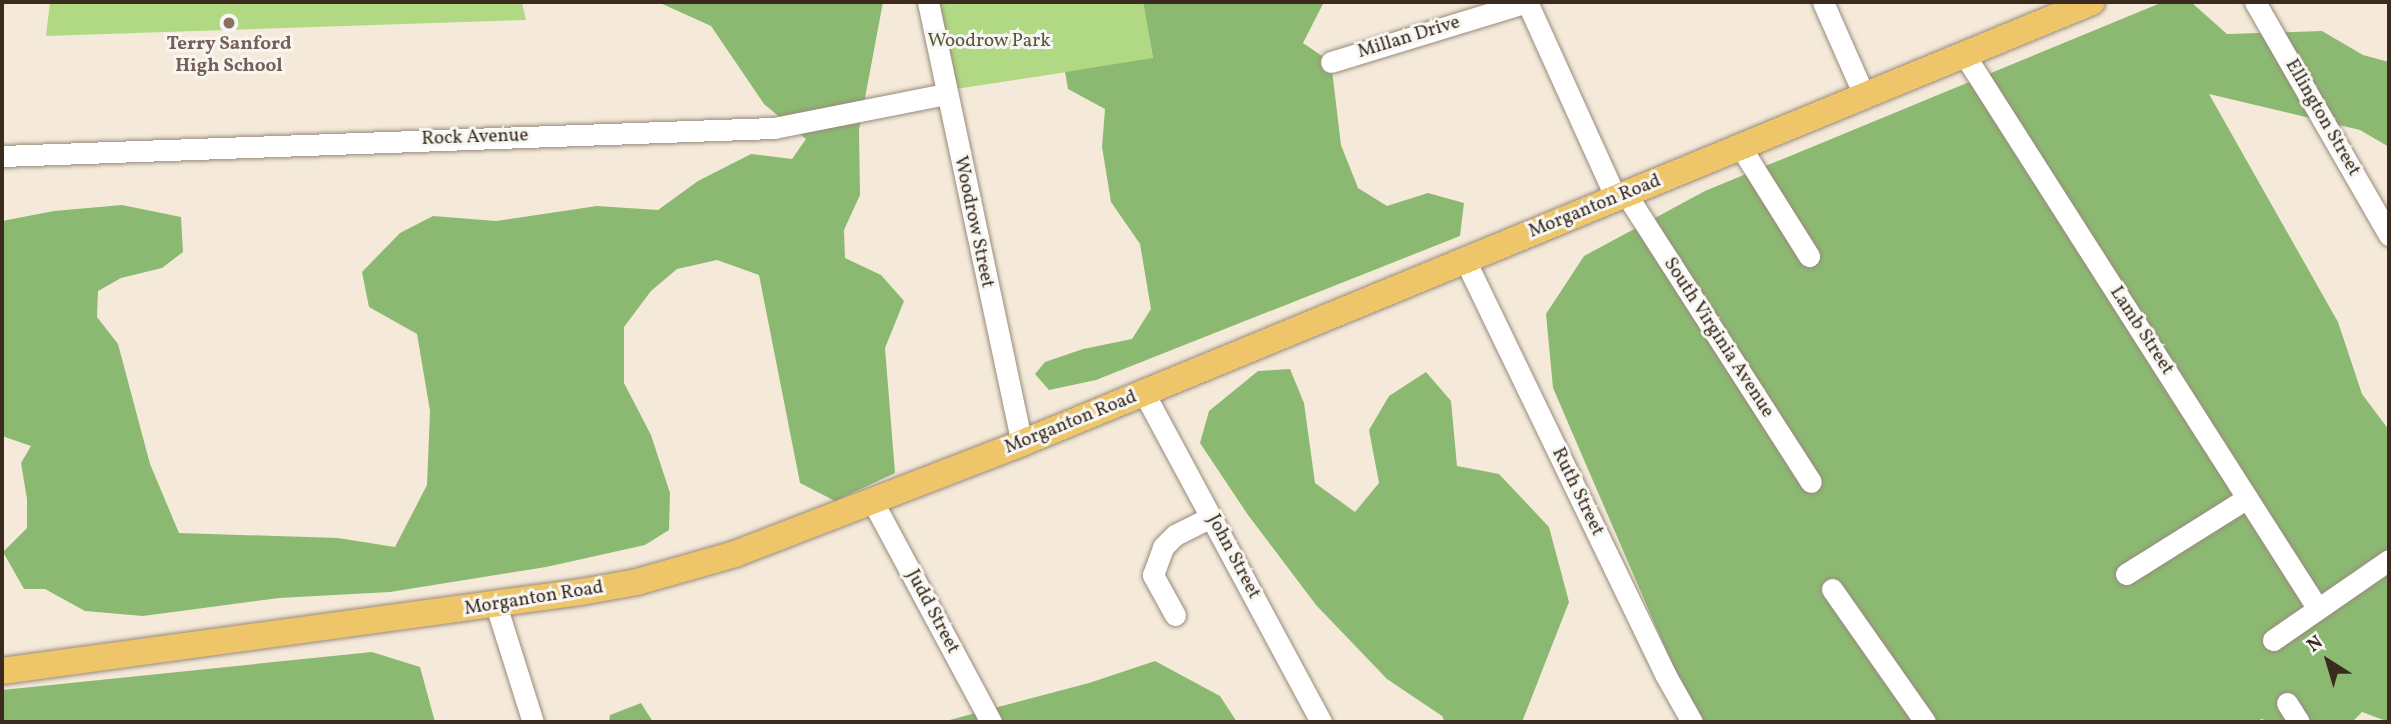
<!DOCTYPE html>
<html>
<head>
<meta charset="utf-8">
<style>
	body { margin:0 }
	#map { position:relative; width:2391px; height:724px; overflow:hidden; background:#f5eada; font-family:Vollkorn,serif }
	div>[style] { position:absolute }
	.green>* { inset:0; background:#b1d984 }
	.forest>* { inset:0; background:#8cb972 }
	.roads { filter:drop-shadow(0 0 2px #988a7c) drop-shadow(0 0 2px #988a7c) }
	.minor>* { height:21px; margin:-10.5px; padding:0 10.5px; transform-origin:10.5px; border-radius:10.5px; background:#fff }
	.major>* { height:26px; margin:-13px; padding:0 13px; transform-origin:13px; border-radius:13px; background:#eec569 }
	.dots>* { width:19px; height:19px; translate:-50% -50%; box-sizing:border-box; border:4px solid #f6f6f2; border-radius:50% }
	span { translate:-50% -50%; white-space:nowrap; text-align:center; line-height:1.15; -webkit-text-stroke:6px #f6f6f2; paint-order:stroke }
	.street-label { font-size:19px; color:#3b2a1e }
	.park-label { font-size:19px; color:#585638 }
	.education-label { font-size:19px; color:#785e54; font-weight:700 }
	.frame { position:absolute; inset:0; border:4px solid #3b2a1e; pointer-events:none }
	.north { position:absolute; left:2293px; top:626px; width:70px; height:70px; -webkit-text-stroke:5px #f6f6f2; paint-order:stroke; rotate:323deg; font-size:19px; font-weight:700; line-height:28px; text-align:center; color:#3b2a1e }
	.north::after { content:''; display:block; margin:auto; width:24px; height:32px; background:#3b2a1e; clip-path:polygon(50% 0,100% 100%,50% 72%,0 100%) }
</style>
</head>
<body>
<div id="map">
	<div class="green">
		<div style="clip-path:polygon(50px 2px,522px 2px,526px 20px,46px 36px)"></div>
		<div style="clip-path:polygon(938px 2px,1143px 2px,1153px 59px,956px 89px)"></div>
	</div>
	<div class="forest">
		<div style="clip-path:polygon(658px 2px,883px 2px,859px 130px,860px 195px,844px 230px,845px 258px,881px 275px,904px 301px,885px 348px,895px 473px,835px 501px,800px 483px,759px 275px,717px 260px,677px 269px,651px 291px,624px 327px,624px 383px,651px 435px,670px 493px,669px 530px,645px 545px,546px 567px,390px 592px,279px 598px,143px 616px,85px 611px,45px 589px,24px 589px,3px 552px,27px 528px,27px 499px,21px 463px,31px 446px,2px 436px,2px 221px,54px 211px,122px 205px,181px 217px,183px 252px,162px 268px,121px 278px,98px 291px,97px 317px,118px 344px,150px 464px,179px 533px,338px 538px,395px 547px,427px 485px,430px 411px,417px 334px,369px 307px,362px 272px,400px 233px,433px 216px,496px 221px,597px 206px,658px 210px,698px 181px,751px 154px,792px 159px,806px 139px,764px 104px,711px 26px)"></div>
		<div style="clip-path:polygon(1143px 2px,1324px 2px,1303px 43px,1331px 62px,1341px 145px,1358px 188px,1387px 206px,1428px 193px,1464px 203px,1460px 236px,1096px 380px,1049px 390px,1035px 374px,1045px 362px,1083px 349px,1132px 339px,1151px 309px,1140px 244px,1111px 202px,1102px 147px,1105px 109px,1068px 89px,1065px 72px,1153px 58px)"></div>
		<div style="clip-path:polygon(2163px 2px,2191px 2px,2227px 34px,2322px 31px,2363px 55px,2389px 62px,2389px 147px,2360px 130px,2209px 94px,2338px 322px,2362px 394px,2389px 430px,2389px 722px,2362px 712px,2352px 722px,2274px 722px,2261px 719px,2257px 722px,1697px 722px,1553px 388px,1546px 314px,1584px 256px,1705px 191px)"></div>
		<div style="clip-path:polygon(1290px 369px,1304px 403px,1315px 483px,1355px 512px,1379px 483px,1369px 430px,1389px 396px,1426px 372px,1451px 401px,1457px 466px,1499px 474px,1549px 527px,1569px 602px,1522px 722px,1445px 722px,1442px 716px,1387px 679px,1316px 605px,1248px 515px,1200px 443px,1209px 411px,1258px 371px)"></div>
		<div style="clip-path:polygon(372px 652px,420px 667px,435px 722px,2px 722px,2px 690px)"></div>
		<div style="clip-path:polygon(1155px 661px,1220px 696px,1237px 722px,942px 722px,1089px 683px)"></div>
		<div style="clip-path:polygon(641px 703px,653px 722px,609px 722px,610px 715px)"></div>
	</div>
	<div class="roads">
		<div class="minor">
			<div style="left:928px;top:2px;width:451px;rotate:78deg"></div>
			<div style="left:1527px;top:2px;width:215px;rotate:65.6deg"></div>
			<div style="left:1823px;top:2px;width:102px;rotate:66.2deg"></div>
			<div style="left:2255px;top:2px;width:269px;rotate:60.1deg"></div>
			<div style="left:1964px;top:54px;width:658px;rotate:57.47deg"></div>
			<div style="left:1331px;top:62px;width:205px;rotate:-17deg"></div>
			<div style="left:1740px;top:146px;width:130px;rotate:57.9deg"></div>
			<div style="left:2px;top:156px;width:773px;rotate:-2.08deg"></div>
			<div style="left:774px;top:128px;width:174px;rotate:-11.2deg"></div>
			<div style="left:1626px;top:194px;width:342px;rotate:57.3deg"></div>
			<div style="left:1465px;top:260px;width:460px;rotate:64.2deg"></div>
			<div style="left:1665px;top:674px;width:55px;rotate:60.6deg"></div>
			<div style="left:1144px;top:393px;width:374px;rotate:61.7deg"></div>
			<div style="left:873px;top:502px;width:250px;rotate:61.8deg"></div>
			<div style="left:2126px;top:574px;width:143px;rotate:-32.1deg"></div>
			<div style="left:1832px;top:589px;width:162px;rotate:55deg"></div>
			<div style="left:496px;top:605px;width:123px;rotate:72.5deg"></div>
			<div style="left:1175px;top:615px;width:46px;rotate:-118.8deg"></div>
			<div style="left:1153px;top:575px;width:30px;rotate:-70deg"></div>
			<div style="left:1163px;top:547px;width:17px;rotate:-45deg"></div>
			<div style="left:1175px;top:535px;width:40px;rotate:-26.6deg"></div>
			<div style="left:2273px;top:640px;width:141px;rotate:-34.6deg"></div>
			<div style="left:2287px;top:703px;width:22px;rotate:58deg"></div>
		</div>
		<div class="major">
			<div style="left:2px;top:671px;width:584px;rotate:-7.77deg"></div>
			<div style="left:581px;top:592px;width:57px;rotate:-10.1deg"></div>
			<div style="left:637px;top:582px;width:102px;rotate:-15.9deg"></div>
			<div style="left:735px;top:554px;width:308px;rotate:-21.1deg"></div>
			<div style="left:1022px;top:443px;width:1157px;rotate:-22.4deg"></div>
		</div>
	</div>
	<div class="dots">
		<div style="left:229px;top:23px;background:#8d6e63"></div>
	</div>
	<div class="street-label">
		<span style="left:1409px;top:38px;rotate:-17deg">Millan Drive</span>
		<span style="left:2322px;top:118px;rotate:60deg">Ellington Street</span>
		<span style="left:475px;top:138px;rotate:-2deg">Rock Avenue</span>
		<span style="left:1595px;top:207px;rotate:-22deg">Morganton Road</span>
		<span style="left:973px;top:222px;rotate:78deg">Woodrow Street</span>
		<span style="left:2141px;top:331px;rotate:57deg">Lamb Street</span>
		<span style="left:1718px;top:338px;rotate:57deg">South Virginia Avenue</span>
		<span style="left:1071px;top:423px;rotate:-22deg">Morganton Road</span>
		<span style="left:1577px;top:492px;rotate:64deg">Ruth Street</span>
		<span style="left:1233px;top:557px;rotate:62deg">John Street</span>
		<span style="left:534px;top:599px;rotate:-9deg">Morganton Road</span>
		<span style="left:932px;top:612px;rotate:62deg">Judd Street</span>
	</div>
	<div class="park-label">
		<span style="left:989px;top:42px">Woodrow Park</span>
	</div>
	<div class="education-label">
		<span style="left:229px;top:56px">Terry Sanford<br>High School</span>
	</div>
	<div class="frame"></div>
	<div class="north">N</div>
</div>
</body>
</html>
